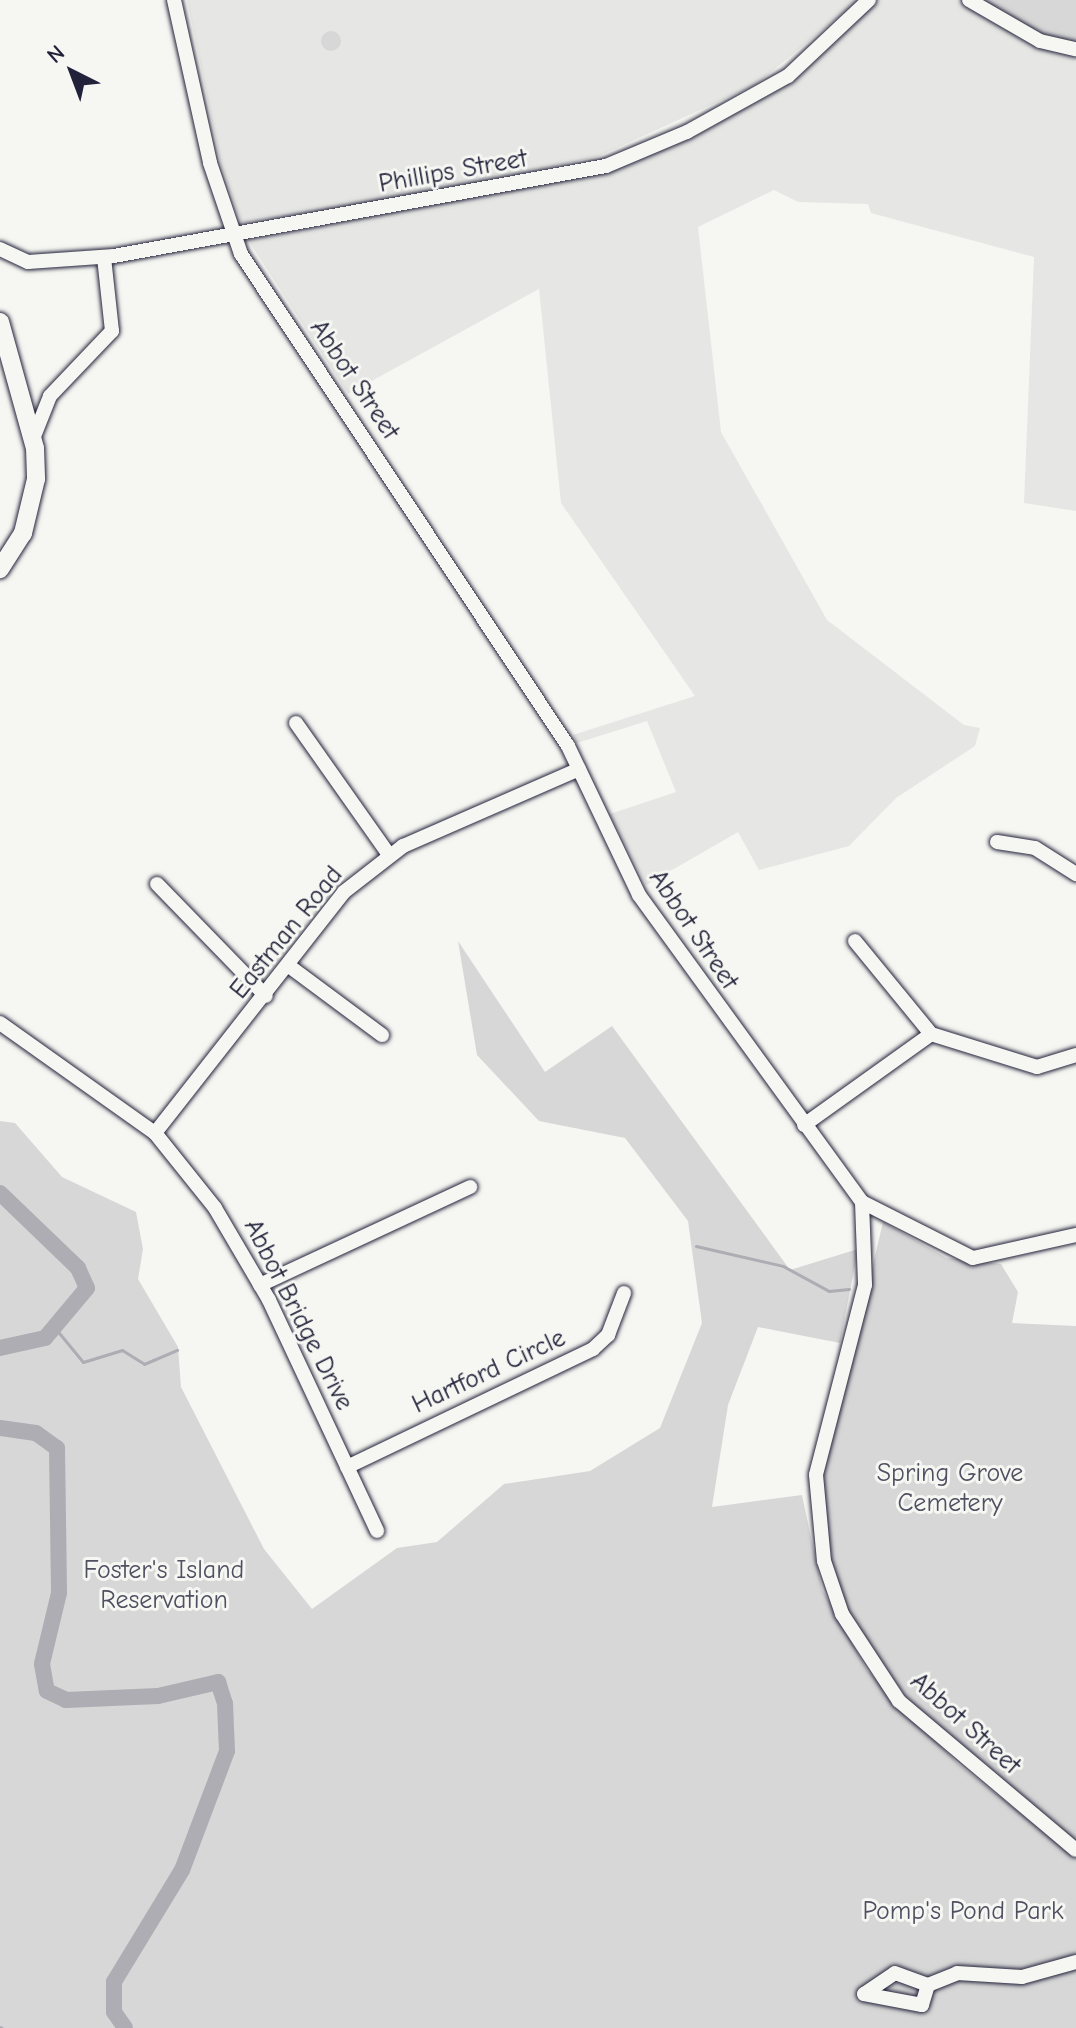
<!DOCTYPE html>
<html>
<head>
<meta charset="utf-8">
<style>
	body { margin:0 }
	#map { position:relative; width:1076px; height:2028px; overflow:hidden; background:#f6f6f2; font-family:"Comic Neue",sans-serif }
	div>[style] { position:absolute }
	.built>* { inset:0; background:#e6e6e4 }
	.green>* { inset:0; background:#d7d7d7 }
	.round { border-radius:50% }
	.stream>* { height:3px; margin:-1.5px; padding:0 1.5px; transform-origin:1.5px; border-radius:1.5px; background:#adadb3 }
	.river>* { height:16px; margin:-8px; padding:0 8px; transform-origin:8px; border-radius:8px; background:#adadb3 }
	.roads { filter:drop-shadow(0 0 2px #22223b) drop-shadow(0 0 2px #22223b) }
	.minor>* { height:14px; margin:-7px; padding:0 7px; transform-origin:7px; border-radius:7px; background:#f6f6f2 }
	.major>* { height:18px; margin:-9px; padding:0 9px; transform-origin:9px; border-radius:9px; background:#f6f6f2 }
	span { translate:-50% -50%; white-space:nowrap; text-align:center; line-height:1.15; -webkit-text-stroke:6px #f6f6f2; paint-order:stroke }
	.street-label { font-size:26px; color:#22223b }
	.park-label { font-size:26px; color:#4f4f62 }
	.north { position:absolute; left:32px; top:32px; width:80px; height:80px; -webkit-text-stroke:6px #f6f6f2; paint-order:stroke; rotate:318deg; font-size:22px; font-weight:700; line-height:32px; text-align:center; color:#22223b }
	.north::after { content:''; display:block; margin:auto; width:28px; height:36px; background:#22223b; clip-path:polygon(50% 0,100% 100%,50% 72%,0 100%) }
</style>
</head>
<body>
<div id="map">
	<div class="built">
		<div style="clip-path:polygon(187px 0,859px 0,755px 85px,599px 156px,460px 188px,247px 222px,241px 222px,221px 164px)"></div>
		<div style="clip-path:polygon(874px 0,1076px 0,1076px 511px,1024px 503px,1034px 257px,871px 213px,868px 204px,798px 202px,774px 190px,698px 227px,721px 432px,827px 620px,964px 725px,980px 728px,975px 746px,896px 798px,849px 846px,759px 870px,738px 832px,646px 885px,610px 814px,676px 792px,647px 721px,577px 743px,573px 735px,695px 696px,561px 503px,539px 289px,348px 394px,248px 240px,590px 176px,804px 69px)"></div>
	</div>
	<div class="green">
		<div style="clip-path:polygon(970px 0,1076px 0,1076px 49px,1049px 45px)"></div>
		<div class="round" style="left:321px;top:31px;width:20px;height:20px"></div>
		<div style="clip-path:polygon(458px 941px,545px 1072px,612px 1026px,790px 1270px,858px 1249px,840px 1343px,758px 1327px,728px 1405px,712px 1507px,802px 1495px,822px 1589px,867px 1670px,958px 1764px,1076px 1857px,1076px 2028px,0 2028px,0 1121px,15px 1123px,62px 1177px,136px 1212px,143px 1249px,138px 1279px,178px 1347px,181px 1387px,264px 1549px,312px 1609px,397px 1548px,437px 1542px,504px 1484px,590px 1471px,660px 1428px,702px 1323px,688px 1221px,625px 1138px,539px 1121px,477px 1055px)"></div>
		<div style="clip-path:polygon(883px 1222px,947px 1258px,1001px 1264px,1018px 1292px,1012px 1323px,1076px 1326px,1076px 1841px,908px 1700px,847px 1612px,829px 1561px,823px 1477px)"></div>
	</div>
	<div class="stream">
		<div style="left:696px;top:1246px;width:89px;rotate:12.9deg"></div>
		<div style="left:783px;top:1266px;width:52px;rotate:28.5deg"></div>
		<div style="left:829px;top:1291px;width:20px;rotate:-6deg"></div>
		<div style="left:55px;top:1328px;width:44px;rotate:50.5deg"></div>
		<div style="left:83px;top:1362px;width:41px;rotate:-17.1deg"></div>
		<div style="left:122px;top:1350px;width:26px;rotate:32deg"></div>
		<div style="left:144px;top:1364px;width:36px;rotate:-23deg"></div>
		<div style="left:0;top:2027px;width:2px;rotate:27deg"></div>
	</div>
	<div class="river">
		<div style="left:0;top:1193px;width:108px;rotate:43.9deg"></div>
		<div style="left:78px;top:1268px;width:22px;rotate:66deg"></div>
		<div style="left:87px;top:1288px;width:65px;rotate:130deg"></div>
		<div style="left:45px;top:1338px;width:46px;rotate:167.5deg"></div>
		<div style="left:0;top:1428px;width:36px;rotate:8deg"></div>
		<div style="left:36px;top:1433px;width:26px;rotate:36deg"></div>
		<div style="left:57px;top:1448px;width:145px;rotate:89.2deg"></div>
		<div style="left:59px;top:1593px;width:73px;rotate:103.5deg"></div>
		<div style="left:42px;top:1664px;width:27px;rotate:80deg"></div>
		<div style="left:47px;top:1691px;width:21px;rotate:25deg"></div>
		<div style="left:66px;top:1700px;width:92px;rotate:-2.5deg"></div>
		<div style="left:158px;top:1696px;width:62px;rotate:-13.1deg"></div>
		<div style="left:218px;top:1682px;width:23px;rotate:72deg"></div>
		<div style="left:225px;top:1704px;width:47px;rotate:87.6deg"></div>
		<div style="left:227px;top:1751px;width:127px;rotate:110.7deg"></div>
		<div style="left:182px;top:1870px;width:131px;rotate:121.3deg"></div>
		<div style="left:114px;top:1982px;width:30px;rotate:90deg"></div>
		<div style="left:114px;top:2012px;width:19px;rotate:55deg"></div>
	</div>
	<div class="roads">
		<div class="minor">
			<div style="left:174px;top:0;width:167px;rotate:77.5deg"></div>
			<div style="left:210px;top:163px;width:96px;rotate:71.2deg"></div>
			<div style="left:241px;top:254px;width:591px;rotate:56.39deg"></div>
			<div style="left:568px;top:746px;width:165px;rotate:64.5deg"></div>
			<div style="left:639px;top:895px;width:379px;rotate:54deg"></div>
			<div style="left:862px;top:1202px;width:83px;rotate:87.9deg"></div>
			<div style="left:865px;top:1285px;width:196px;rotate:104.5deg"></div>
			<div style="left:816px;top:1475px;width:86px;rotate:84.7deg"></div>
			<div style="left:824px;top:1561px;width:56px;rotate:71.2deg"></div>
			<div style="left:842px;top:1614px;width:104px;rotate:56.8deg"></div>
			<div style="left:899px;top:1701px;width:231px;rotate:40.1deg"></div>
			<div style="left:969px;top:0;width:82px;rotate:30deg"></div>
			<div style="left:1040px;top:41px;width:37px;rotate:13deg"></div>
			<div style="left:0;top:249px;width:31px;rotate:25deg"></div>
			<div style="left:28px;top:262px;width:86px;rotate:-4deg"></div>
			<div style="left:114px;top:256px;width:500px;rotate:-10.37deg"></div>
			<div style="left:606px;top:166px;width:88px;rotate:-22.8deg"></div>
			<div style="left:687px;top:132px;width:115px;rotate:-29deg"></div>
			<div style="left:788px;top:76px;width:111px;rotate:-43.2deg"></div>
			<div style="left:33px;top:439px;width:46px;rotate:-68.4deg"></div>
			<div style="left:50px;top:396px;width:90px;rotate:-46.4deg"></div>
			<div style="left:112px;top:331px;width:74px;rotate:-96.2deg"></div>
			<div style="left:296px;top:723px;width:161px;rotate:54.8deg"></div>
			<div style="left:997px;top:842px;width:38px;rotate:9deg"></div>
			<div style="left:1035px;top:848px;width:49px;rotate:32.4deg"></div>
			<div style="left:157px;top:884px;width:156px;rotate:45.8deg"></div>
			<div style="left:855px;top:941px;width:120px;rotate:50.7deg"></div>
			<div style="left:931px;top:1034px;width:111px;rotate:17.3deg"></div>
			<div style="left:1037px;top:1067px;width:41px;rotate:-17.1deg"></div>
			<div style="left:289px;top:966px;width:116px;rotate:36.6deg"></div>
			<div style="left:0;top:1023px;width:190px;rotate:35.4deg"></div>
			<div style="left:155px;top:1133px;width:96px;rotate:51.3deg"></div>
			<div style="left:215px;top:1208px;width:107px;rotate:59.6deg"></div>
			<div style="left:269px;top:1300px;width:255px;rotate:64.9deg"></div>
			<div style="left:804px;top:1125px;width:156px;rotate:-35.6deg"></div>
			<div style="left:155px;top:1133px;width:306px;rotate:-51.9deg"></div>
			<div style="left:344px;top:892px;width:75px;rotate:-37.9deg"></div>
			<div style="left:403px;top:846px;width:192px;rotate:-23.6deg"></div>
			<div style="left:862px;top:1202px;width:124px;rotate:26.8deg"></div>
			<div style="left:973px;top:1258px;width:106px;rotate:-12.6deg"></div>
			<div style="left:260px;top:1285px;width:232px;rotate:-25deg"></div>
			<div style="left:347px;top:1467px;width:273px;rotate:-25.6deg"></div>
			<div style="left:593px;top:1349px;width:21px;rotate:-43deg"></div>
			<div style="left:608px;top:1335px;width:45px;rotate:-69.1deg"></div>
			<div style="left:928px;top:1985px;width:21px;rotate:107deg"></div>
			<div style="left:922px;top:2005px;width:59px;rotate:-169.3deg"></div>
			<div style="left:864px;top:1994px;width:37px;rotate:-34deg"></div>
			<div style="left:895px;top:1973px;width:35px;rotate:20deg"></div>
			<div style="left:928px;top:1985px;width:31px;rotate:-22deg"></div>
			<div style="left:957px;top:1973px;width:65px;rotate:3.5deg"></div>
			<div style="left:1022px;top:1977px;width:56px;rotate:-15.5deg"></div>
		</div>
		<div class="major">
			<div style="left:0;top:322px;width:131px;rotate:74.5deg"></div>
			<div style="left:35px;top:448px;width:31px;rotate:88deg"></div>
			<div style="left:36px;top:479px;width:56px;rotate:103.5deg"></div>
			<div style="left:23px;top:533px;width:43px;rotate:122.6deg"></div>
		</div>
	</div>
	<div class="street-label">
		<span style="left:453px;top:172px;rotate:-10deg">Phillips Street</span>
		<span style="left:354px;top:380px;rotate:56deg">Abbot Street</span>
		<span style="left:693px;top:930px;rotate:56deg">Abbot Street</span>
		<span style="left:287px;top:933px;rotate:-51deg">Eastman Road</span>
		<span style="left:298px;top:1315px;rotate:63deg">Abbot Bridge Drive</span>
		<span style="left:489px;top:1372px;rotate:-25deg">Hartford Circle</span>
		<span style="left:965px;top:1724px;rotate:42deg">Abbot Street</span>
	</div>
	<div class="park-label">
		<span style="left:950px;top:1489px">Spring Grove<br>Cemetery</span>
		<span style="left:164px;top:1586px">Foster's Island<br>Reservation</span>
		<span style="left:963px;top:1912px">Pomp's Pond Park</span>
	</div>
	<div class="north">N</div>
</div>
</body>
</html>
